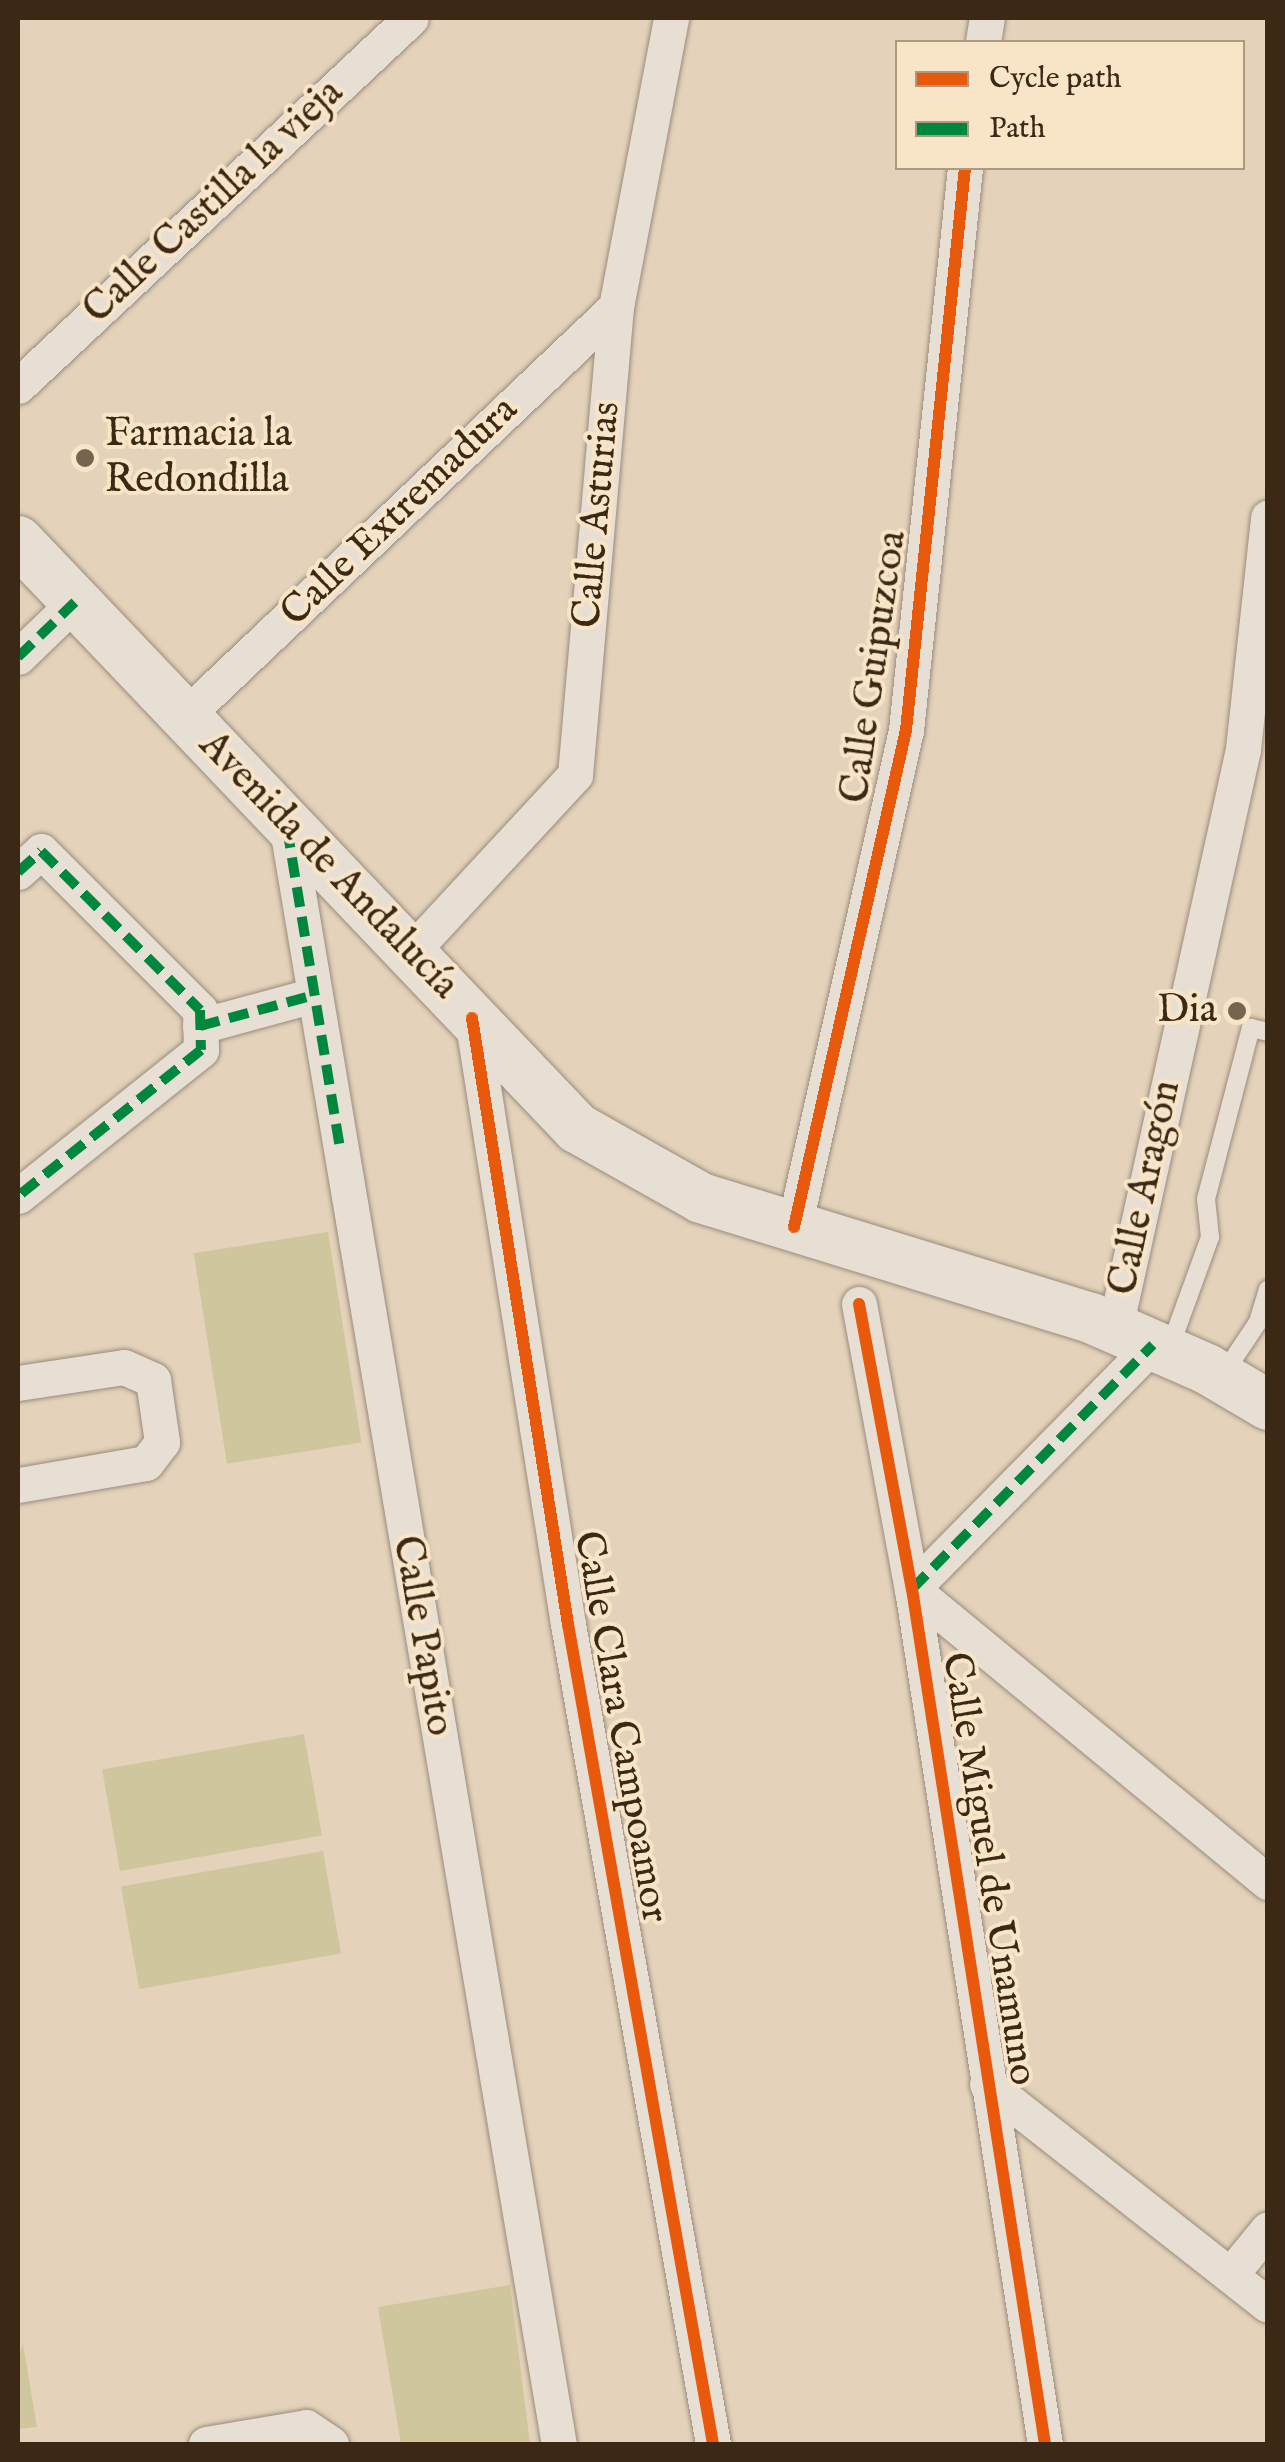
<!DOCTYPE html>
<html>
<head>
<meta charset="utf-8">
<style>
	body { margin:0 }
	#map { position:relative; width:1285px; height:2462px; overflow:hidden; background:#e4d2ba; font-family:"IM FELL English",serif }
	div>[style] { position:absolute }
	.green>* { inset:0; background:#d0c69d; transform-origin:0 0 }
	.roads { filter:drop-shadow(0 0 2px #998c7c) drop-shadow(0 0 2px #998c7c) }
	.lane>* { height:18px; margin:-9px; padding:0 9px; transform-origin:9px; border-radius:9px; background:#e7dfd3 }
	.street>* { height:35px; margin:-17.5px; padding:0 17.5px; transform-origin:17.5px; border-radius:17.5px; background:#e7dfd3 }
	.secondary>* { height:50px; margin:-25px; padding:0 25px; transform-origin:25px; border-radius:25px; background:#e7dfd3 }
	.quiet>* { height:10px; margin-top:-5px; transform-origin:0; background:repeating-linear-gradient(90deg,#00873e 0 20px,transparent 0 30px) }
	.cycleway>* { height:12px; margin:-6px; padding:0 6px; transform-origin:6px; border-radius:6px; background:#e8590c }
	.dots>* { width:28px; height:28px; translate:-50% -50%; box-sizing:border-box; border:5px solid #f8e4c7; border-radius:50% }
	span { translate:-50% -50%; white-space:nowrap; text-align:center; line-height:1.15; -webkit-text-stroke:8px #f8e4c7; paint-order:stroke }
	.street-label { font-size:40px; color:#3b2916 }
	.poi-label { font-size:40px; color:#3b2916 }
	.left { translate:0 -50%; text-align:left }
	.right { translate:-100% -50%; text-align:right }
	.frame { position:absolute; inset:0; border:20px solid #3b2916; pointer-events:none }
	.legend { position:absolute; left:895px; top:40px; width:350px; height:130px; box-sizing:border-box; background:#f8e4c7; border:2px solid #ac9980; margin:0; padding:12px 18px; list-style:none; font-size:30px; color:#3b2916 }
	.legend li { display:flex; align-items:center; gap:20px; height:50px }
	.legend b { width:50px; border:2px solid #ac9980 }
</style>
</head>
<body>
<div id="map">
	<div class="green">
		<div style="left:328px;top:1232px;width:213px;height:136px;rotate:81deg"></div>
		<div style="left:304px;top:1734px;width:103px;height:205px;rotate:80deg"></div>
		<div style="left:323px;top:1851px;width:104px;height:205px;rotate:80deg"></div>
		<div style="clip-path:polygon(510px 2285px,530px 2444px,401px 2444px,378px 2307px)"></div>
		<div style="clip-path:polygon(23px 2344px,37px 2427px,18px 2429px,18px 2357px)"></div>
	</div>
	<div class="roads">
		<div class="lane">
			<div style="left:1170px;top:1347px;width:117px;rotate:-70deg"></div>
			<div style="left:1210px;top:1237px;width:38px;rotate:-96deg"></div>
			<div style="left:1206px;top:1199px;width:177px;rotate:-75.3deg"></div>
			<div style="left:1251px;top:1028px;width:17px;rotate:13deg"></div>
			<div style="left:1224px;top:1373px;width:61px;rotate:-56.3deg"></div>
			<div style="left:1258px;top:1322px;width:34px;rotate:-73deg"></div>
		</div>
		<div class="street">
			<div style="left:983px;top:42px;width:24px;rotate:-81deg"></div>
			<div style="left:18px;top:386px;width:538px;rotate:-43.12deg"></div>
			<div style="left:18px;top:657px;width:79px;rotate:-44deg"></div>
			<div style="left:185px;top:716px;width:594px;rotate:-43.5deg"></div>
			<div style="left:287px;top:828px;width:1639px;rotate:80.45deg"></div>
			<div style="left:18px;top:872px;width:31px;rotate:-42deg"></div>
			<div style="left:41px;top:851px;width:225px;rotate:45deg"></div>
			<div style="left:200px;top:1010px;width:40px;rotate:88.6deg"></div>
			<div style="left:201px;top:1050px;width:234px;rotate:141.4deg"></div>
			<div style="left:410px;top:953px;width:243px;rotate:-47.2deg"></div>
			<div style="left:575px;top:775px;width:470px;rotate:-85deg"></div>
			<div style="left:616px;top:307px;width:294px;rotate:-79.2deg"></div>
			<div style="left:472px;top:1018px;width:614px;rotate:81deg"></div>
			<div style="left:568px;top:1624px;width:833px;rotate:79.97deg"></div>
			<div style="left:200px;top:1026px;width:118px;rotate:-15.2deg"></div>
			<div style="left:794px;top:1227px;width:509px;rotate:-77.3deg"></div>
			<div style="left:906px;top:730px;width:565px;rotate:-84.01deg"></div>
			<div style="left:859px;top:1304px;width:290px;rotate:79.5deg"></div>
			<div style="left:912px;top:1589px;width:865px;rotate:81.16deg"></div>
			<div style="left:1115px;top:1328px;width:593px;rotate:-77.53deg"></div>
			<div style="left:1243px;top:749px;width:233px;rotate:-83.8deg"></div>
			<div style="left:18px;top:1383px;width:107px;rotate:-8.6deg"></div>
			<div style="left:124px;top:1367px;width:32px;rotate:24deg"></div>
			<div style="left:153px;top:1380px;width:63px;rotate:81.7deg"></div>
			<div style="left:162px;top:1442px;width:26px;rotate:127deg"></div>
			<div style="left:146px;top:1463px;width:130px;rotate:170.2deg"></div>
			<div style="left:912px;top:1589px;width:461px;rotate:39.5deg"></div>
			<div style="left:912px;top:1589px;width:343px;rotate:-45.4deg"></div>
			<div style="left:987px;top:2084px;width:357px;rotate:38.2deg"></div>
			<div style="left:1231px;top:2274px;width:58px;rotate:-50.6deg"></div>
			<div style="left:206px;top:2444px;width:101px;rotate:-9.6deg"></div>
			<div style="left:306px;top:2427px;width:30px;rotate:34deg"></div>
		</div>
		<div class="secondary">
			<div style="left:18px;top:541px;width:811px;rotate:46.4deg"></div>
			<div style="left:577px;top:1128px;width:142px;rotate:29.4deg"></div>
			<div style="left:701px;top:1198px;width:408px;rotate:17.1deg"></div>
			<div style="left:1091px;top:1318px;width:127px;rotate:23.7deg"></div>
			<div style="left:1207px;top:1369px;width:71px;rotate:30.5deg"></div>
		</div>
	</div>
	<div class="quiet">
		<div style="left:18px;top:657px;width:79px;rotate:-44deg"></div>
		<div style="left:287px;top:828px;width:325px;rotate:80.6deg"></div>
		<div style="left:18px;top:872px;width:31px;rotate:-42deg"></div>
		<div style="left:41px;top:851px;width:225px;rotate:45deg"></div>
		<div style="left:200px;top:1010px;width:40px;rotate:88.6deg"></div>
		<div style="left:201px;top:1050px;width:234px;rotate:141.4deg"></div>
		<div style="left:200px;top:1026px;width:118px;rotate:-15.2deg"></div>
		<div style="left:912px;top:1589px;width:343px;rotate:-45.4deg"></div>
	</div>
	<div class="cycleway">
		<div style="left:472px;top:1018px;width:614px;rotate:81deg"></div>
		<div style="left:568px;top:1624px;width:833px;rotate:79.97deg"></div>
		<div style="left:794px;top:1227px;width:509px;rotate:-77.3deg"></div>
		<div style="left:906px;top:730px;width:565px;rotate:-84.01deg"></div>
		<div style="left:859px;top:1304px;width:290px;rotate:79.5deg"></div>
		<div style="left:912px;top:1589px;width:865px;rotate:81.16deg"></div>
	</div>
	<div class="dots">
		<div style="left:85px;top:458px;background:#76644f"></div>
		<div style="left:1237px;top:1011px;background:#76644f"></div>
	</div>
	<div class="street-label">
		<span style="left:214px;top:202px;rotate:-43deg">Calle Castilla la vieja</span>
		<span style="left:400px;top:512px;rotate:-44deg">Calle Extremadura</span>
		<span style="left:598px;top:515px;rotate:-85deg">Calle Asturias</span>
		<span style="left:875px;top:667px;rotate:-82deg">Calle Guipuzcoa</span>
		<span style="left:328px;top:866px;rotate:46deg">Avenida de Andalucía</span>
		<span style="left:1146px;top:1188px;rotate:-78deg">Calle Aragón</span>
		<span style="left:422px;top:1636px;rotate:80deg">Calle Papito</span>
		<span style="left:620px;top:1727px;rotate:80deg">Calle Clara Campoamor</span>
		<span style="left:988px;top:1869px;rotate:81deg">Calle Miguel de Unamuno</span>
	</div>
	<div class="poi-label">
		<span class="left" style="left:105px;top:458px">Farmacia la<br>Redondilla</span>
		<span class="right" style="left:1217px;top:1011px">Dia</span>
	</div>
	<div class="frame"></div>
	<ul class="legend">
	<li><b style="height:12px;background:#e8590c"></b>Cycle path</li>
	<li><b style="height:12px;background:#00873e"></b>Path</li>
	</ul>
</div>
</body>
</html>
